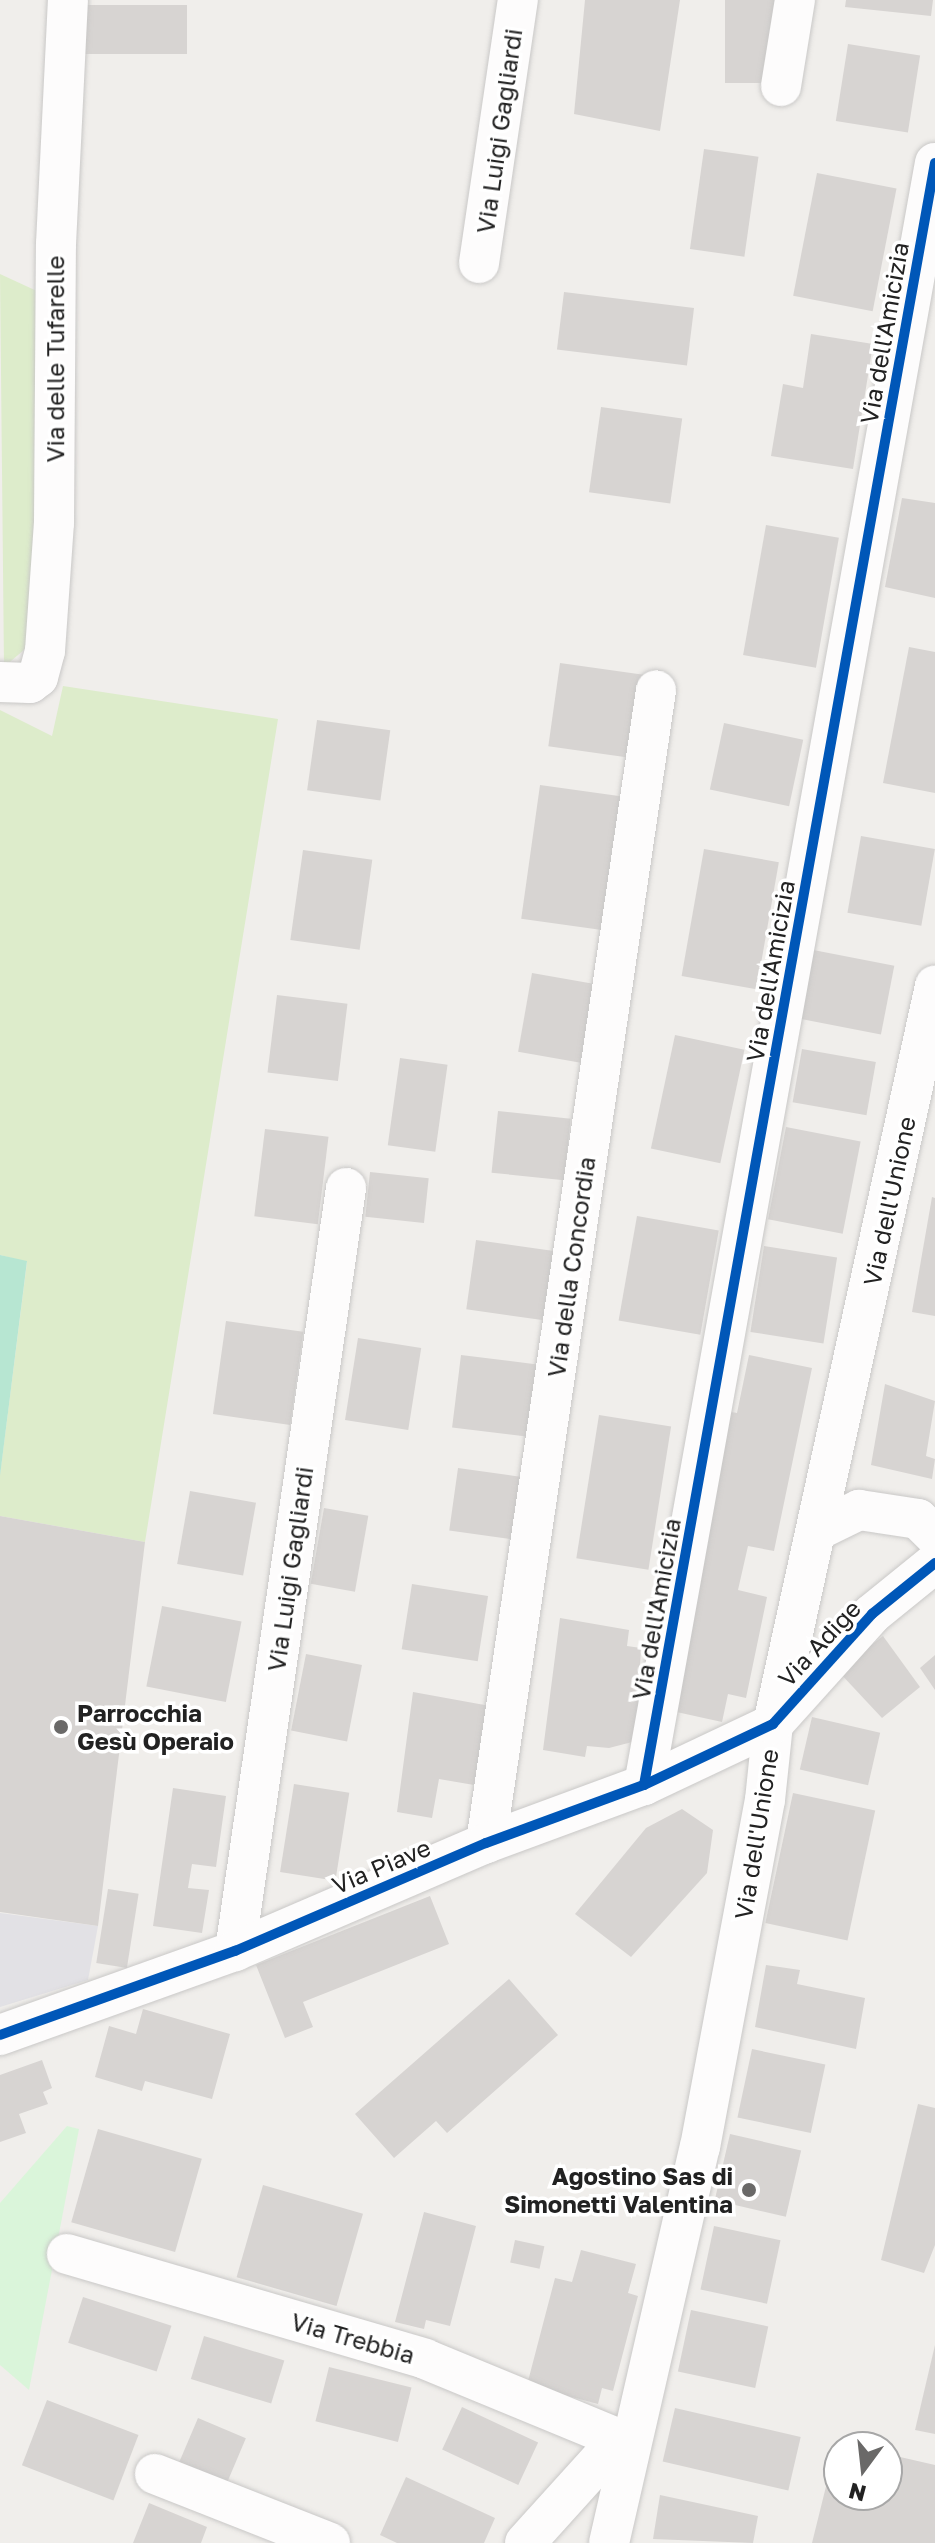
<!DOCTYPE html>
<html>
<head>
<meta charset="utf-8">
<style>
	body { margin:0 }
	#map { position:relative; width:935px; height:2543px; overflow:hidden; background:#f0eeeb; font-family:"Golos Text",sans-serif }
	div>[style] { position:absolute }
	.grass>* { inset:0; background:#ddeccb }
	.park>* { inset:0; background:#daf5da }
	.pitch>* { inset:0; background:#b7e6d2 }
	.plaza>* { inset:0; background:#e2e1e5 }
	.building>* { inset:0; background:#d7d4d2; transform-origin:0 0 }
	.roads { filter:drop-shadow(0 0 2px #c9c8c7) drop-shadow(0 0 2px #c9c8c7) }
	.minor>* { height:40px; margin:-20px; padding:0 20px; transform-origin:20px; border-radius:20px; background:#fdfcfc }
	.cycleway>* { height:10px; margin:-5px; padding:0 5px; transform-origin:5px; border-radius:5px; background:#0057b8 }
	.dots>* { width:22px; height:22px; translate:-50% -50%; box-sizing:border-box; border:4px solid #fff; border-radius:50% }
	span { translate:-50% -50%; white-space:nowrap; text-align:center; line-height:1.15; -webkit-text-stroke:7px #fff; paint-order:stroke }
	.street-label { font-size:24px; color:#222 }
	.poi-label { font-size:24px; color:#222; font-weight:700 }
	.left { translate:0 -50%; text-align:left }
	.right { translate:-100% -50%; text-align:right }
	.north { position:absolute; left:823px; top:2431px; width:80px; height:80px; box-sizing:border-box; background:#fff; border:2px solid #a7a7a7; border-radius:50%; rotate:195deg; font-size:22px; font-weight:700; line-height:32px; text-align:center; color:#222 }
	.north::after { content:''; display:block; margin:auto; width:28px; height:36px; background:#6a6968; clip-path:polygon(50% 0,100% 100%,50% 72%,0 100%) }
</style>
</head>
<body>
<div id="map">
	<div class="grass">
		<div style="clip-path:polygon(0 274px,39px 292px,32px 643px,4px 667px)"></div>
		<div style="clip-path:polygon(63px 686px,278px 719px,145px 1542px,0 1516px,0 1475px,27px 1262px,0 1255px,0 710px,52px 736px)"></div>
	</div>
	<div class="park">
		<div style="clip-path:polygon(67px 2126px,79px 2129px,29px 2390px,0 2365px,0 2203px)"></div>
	</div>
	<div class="pitch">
		<div style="clip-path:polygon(0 1255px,27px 1261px,0 1476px)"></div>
	</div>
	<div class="plaza">
		<div style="clip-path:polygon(0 1913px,98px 1926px,88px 1980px,0 2007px)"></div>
	</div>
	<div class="building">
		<div style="clip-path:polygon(585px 0,680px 0,660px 131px,574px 114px)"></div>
		<div style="left:725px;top:0;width:52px;height:83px"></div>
		<div style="clip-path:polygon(846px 0,933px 0,931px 16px,845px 7px)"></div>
		<div style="left:187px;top:5px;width:49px;height:104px;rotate:90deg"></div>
		<div style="left:848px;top:44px;width:73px;height:78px;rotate:9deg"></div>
		<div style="left:704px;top:149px;width:55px;height:101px;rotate:8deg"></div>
		<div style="left:817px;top:173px;width:81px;height:125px;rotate:11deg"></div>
		<div style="left:564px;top:292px;width:131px;height:58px;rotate:7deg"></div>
		<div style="clip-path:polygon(811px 334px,873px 344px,853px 469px,771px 456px,783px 384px,803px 388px)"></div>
		<div style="left:601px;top:407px;width:82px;height:86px;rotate:8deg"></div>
		<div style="clip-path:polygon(902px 498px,935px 503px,935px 598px,885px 587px)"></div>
		<div style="left:766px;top:525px;width:74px;height:132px;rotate:10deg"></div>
		<div style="clip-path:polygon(909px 647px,935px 652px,935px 793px,883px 783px)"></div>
		<div style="left:560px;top:663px;width:86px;height:84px;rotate:8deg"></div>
		<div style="left:317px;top:720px;width:74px;height:71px;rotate:8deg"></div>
		<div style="left:724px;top:723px;width:81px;height:68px;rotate:12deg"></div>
		<div style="left:540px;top:785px;width:85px;height:135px;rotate:8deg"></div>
		<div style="left:861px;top:836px;width:75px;height:78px;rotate:10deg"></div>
		<div style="left:704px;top:849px;width:76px;height:129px;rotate:10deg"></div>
		<div style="left:303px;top:850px;width:70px;height:91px;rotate:8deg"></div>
		<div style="left:803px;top:948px;width:93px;height:70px;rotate:11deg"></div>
		<div style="left:532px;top:973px;width:65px;height:80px;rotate:10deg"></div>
		<div style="left:277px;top:995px;width:71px;height:78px;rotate:7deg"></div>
		<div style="left:675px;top:1035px;width:71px;height:116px;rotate:12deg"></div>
		<div style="left:802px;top:1049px;width:75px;height:54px;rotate:10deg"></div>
		<div style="left:400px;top:1058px;width:48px;height:88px;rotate:8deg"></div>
		<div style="left:498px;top:1111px;width:73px;height:62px;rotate:6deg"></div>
		<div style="left:786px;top:1127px;width:76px;height:94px;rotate:11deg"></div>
		<div style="left:265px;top:1129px;width:64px;height:88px;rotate:7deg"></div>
		<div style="left:370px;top:1172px;width:59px;height:45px;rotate:6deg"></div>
		<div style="clip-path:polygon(932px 1197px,935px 1198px,935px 1316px,912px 1312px)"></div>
		<div style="left:637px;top:1216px;width:83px;height:106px;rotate:10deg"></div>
		<div style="left:476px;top:1240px;width:82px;height:70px;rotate:8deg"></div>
		<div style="left:764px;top:1246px;width:74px;height:87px;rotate:9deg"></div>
		<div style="left:226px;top:1321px;width:78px;height:94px;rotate:8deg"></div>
		<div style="left:358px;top:1338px;width:64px;height:83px;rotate:9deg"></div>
		<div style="left:461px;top:1355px;width:79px;height:73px;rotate:7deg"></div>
		<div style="clip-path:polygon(749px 1355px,812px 1368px,774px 1551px,748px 1546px,738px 1590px,767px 1597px,746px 1698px,728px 1694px,722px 1722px,672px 1711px,721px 1410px,737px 1413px)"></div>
		<div style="clip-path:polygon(885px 1384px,935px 1401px,926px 1456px,935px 1459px,932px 1479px,871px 1465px)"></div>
		<div style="left:599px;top:1415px;width:73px;height:145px;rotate:9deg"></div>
		<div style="left:458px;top:1468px;width:66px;height:63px;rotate:8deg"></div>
		<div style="left:190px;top:1491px;width:67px;height:74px;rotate:10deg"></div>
		<div style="left:324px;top:1508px;width:45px;height:77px;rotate:10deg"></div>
		<div style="clip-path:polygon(0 1516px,145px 1542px,98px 1926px,0 1912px)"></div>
		<div style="left:412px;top:1584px;width:77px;height:66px;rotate:9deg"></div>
		<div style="left:162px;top:1606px;width:81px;height:82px;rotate:11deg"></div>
		<div style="clip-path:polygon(560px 1618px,629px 1630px,627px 1646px,641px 1648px,636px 1741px,609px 1748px,587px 1746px,585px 1757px,543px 1750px)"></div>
		<div style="clip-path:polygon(883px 1636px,920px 1687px,882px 1718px,838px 1671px)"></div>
		<div style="left:306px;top:1654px;width:57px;height:78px;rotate:11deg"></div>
		<div style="clip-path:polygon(935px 1655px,935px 1690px,920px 1668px)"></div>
		<div style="clip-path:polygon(413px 1692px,490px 1706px,474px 1785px,439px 1779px,432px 1818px,397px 1812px)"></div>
		<div style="left:812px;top:1717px;width:70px;height:54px;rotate:13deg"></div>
		<div style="left:294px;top:1784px;width:56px;height:89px;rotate:9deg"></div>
		<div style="clip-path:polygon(173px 1788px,226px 1796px,216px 1867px,192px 1864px,188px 1888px,209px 1890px,202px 1933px,153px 1926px)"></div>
		<div style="left:793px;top:1793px;width:84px;height:133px;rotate:12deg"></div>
		<div style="clip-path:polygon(682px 1809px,713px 1830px,707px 1873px,631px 1957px,575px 1914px,646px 1828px)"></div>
		<div style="left:108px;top:1889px;width:31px;height:75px;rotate:9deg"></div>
		<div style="clip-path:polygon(430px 1896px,449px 1944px,303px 2002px,313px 2027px,285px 2038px,256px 1965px)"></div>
		<div style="clip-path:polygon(766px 1965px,800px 1970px,797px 1984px,865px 1998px,856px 2049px,755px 2027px)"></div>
		<div style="clip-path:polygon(509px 1979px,558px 2035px,447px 2133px,436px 2121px,394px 2158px,355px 2114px)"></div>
		<div style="clip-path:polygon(143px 2009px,230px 2034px,212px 2099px,145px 2081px,142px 2091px,95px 2077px,109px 2026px,136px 2034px)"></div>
		<div style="left:752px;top:2049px;width:75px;height:70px;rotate:12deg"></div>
		<div style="clip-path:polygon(42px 2060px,52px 2088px,43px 2092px,48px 2104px,19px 2114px,26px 2133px,0 2142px,0 2075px)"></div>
		<div style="clip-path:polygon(918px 2104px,935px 2108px,935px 2245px,924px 2273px,881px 2260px)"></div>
		<div style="left:98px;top:2129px;width:108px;height:97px;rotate:16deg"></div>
		<div style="left:730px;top:2134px;width:73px;height:68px;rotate:13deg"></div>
		<div style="left:263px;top:2185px;width:104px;height:96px;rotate:16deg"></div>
		<div style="clip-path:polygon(424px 2212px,476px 2226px,450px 2326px,426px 2320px,424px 2329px,395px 2322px)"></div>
		<div style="left:714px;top:2226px;width:68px;height:65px;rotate:12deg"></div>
		<div style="left:515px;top:2240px;width:30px;height:23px;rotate:12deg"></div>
		<div style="clip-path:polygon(581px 2250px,636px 2264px,628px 2293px,638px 2296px,613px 2391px,602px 2388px,598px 2404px,527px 2385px,555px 2278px,572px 2282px)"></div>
		<div style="left:83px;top:2297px;width:93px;height:48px;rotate:18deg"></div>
		<div style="left:691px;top:2310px;width:79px;height:63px;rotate:12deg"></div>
		<div style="left:204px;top:2336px;width:84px;height:45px;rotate:17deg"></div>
		<div style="clip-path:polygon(935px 2345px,935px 2434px,915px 2430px)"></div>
		<div style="left:329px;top:2367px;width:85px;height:56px;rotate:14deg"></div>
		<div style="left:47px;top:2400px;width:98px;height:70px;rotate:21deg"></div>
		<div style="left:462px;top:2407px;width:84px;height:47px;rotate:25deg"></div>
		<div style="left:675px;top:2408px;width:129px;height:55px;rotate:13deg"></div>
		<div style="left:198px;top:2418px;width:52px;height:52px;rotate:23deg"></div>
		<div style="clip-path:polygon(837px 2442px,855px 2446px,839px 2447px,839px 2495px,887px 2495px,887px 2454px,935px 2465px,935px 2543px,812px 2543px)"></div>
		<div style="clip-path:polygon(406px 2477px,495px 2518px,484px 2543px,397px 2543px,380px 2535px)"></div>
		<div style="clip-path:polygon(660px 2495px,758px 2516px,753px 2543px,653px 2539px)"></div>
		<div style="clip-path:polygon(149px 2503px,207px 2527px,201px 2543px,133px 2543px)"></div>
	</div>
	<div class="roads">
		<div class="minor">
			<div style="left:781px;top:86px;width:87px;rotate:-80.8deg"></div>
			<div style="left:479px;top:263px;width:266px;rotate:-81.6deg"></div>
			<div style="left:0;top:682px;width:30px;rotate:2deg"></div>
			<div style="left:30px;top:683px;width:10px;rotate:-37deg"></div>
			<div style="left:38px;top:677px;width:27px;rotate:-75deg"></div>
			<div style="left:45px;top:651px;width:128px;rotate:-86deg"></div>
			<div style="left:54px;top:523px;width:279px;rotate:-89.6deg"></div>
			<div style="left:56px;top:244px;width:244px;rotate:-87.2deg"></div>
			<div style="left:818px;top:1530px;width:46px;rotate:-26deg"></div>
			<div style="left:859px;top:1510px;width:60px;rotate:8.7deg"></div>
			<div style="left:918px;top:1519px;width:24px;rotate:45deg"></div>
			<div style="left:644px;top:1785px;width:1648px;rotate:-79.83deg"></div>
			<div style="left:486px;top:1843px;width:1165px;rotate:-81.61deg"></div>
			<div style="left:235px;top:1951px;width:771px;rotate:-81.72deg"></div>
			<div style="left:0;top:2035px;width:250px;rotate:-19.7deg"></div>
			<div style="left:235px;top:1951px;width:273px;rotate:-23.3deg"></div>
			<div style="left:486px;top:1843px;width:168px;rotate:-20.2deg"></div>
			<div style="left:644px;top:1785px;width:143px;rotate:-25.3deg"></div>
			<div style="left:773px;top:1724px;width:148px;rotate:-48deg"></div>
			<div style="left:872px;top:1614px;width:81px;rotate:-39deg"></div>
			<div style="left:67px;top:2254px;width:373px;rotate:16.3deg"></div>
			<div style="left:425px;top:2359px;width:223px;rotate:22.4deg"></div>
			<div style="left:155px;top:2474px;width:188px;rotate:21.5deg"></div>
			<div style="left:525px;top:2543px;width:142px;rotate:-47.9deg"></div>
			<div style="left:609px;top:2543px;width:406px;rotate:-77.1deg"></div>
			<div style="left:700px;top:2147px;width:353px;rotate:-79.4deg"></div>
			<div style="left:765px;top:1800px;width:76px;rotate:-84deg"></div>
			<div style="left:773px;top:1724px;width:756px;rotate:-77.62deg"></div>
		</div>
	</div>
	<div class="cycleway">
		<div style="left:644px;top:1785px;width:1648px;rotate:-79.83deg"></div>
		<div style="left:0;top:2035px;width:250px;rotate:-19.7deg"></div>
		<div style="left:235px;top:1951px;width:273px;rotate:-23.3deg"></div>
		<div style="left:486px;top:1843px;width:168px;rotate:-20.2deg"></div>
		<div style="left:644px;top:1785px;width:143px;rotate:-25.3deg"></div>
		<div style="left:773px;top:1724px;width:148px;rotate:-48deg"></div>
		<div style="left:872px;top:1614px;width:81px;rotate:-39deg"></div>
	</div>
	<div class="dots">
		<div style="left:61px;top:1727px;background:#6a6968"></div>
		<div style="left:749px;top:2190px;background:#6a6968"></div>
	</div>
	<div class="street-label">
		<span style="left:499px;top:131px;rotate:-82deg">Via Luigi Gagliardi</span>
		<span style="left:884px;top:333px;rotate:-80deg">Via dell'Amicizia</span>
		<span style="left:55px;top:359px;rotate:-90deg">Via delle Tufarelle</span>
		<span style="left:770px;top:971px;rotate:-80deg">Via dell'Amicizia</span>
		<span style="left:889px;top:1201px;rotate:-78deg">Via dell'Unione</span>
		<span style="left:571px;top:1267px;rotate:-82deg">Via della Concordia</span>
		<span style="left:290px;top:1569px;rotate:-82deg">Via Luigi Gagliardi</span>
		<span style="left:656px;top:1609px;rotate:-80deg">Via dell'Amicizia</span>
		<span style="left:819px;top:1643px;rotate:-47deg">Via Adige</span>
		<span style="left:756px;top:1834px;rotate:-81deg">Via dell'Unione</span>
		<span style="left:381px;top:1866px;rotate:-23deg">Via Piave</span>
		<span style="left:353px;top:2338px;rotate:16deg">Via Trebbia</span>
	</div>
	<div class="poi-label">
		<span class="left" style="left:77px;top:1727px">Parrocchia<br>Gesù Operaio</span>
		<span class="right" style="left:733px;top:2190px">Agostino Sas di<br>Simonetti Valentina</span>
	</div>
	<div class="north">N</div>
</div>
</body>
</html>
